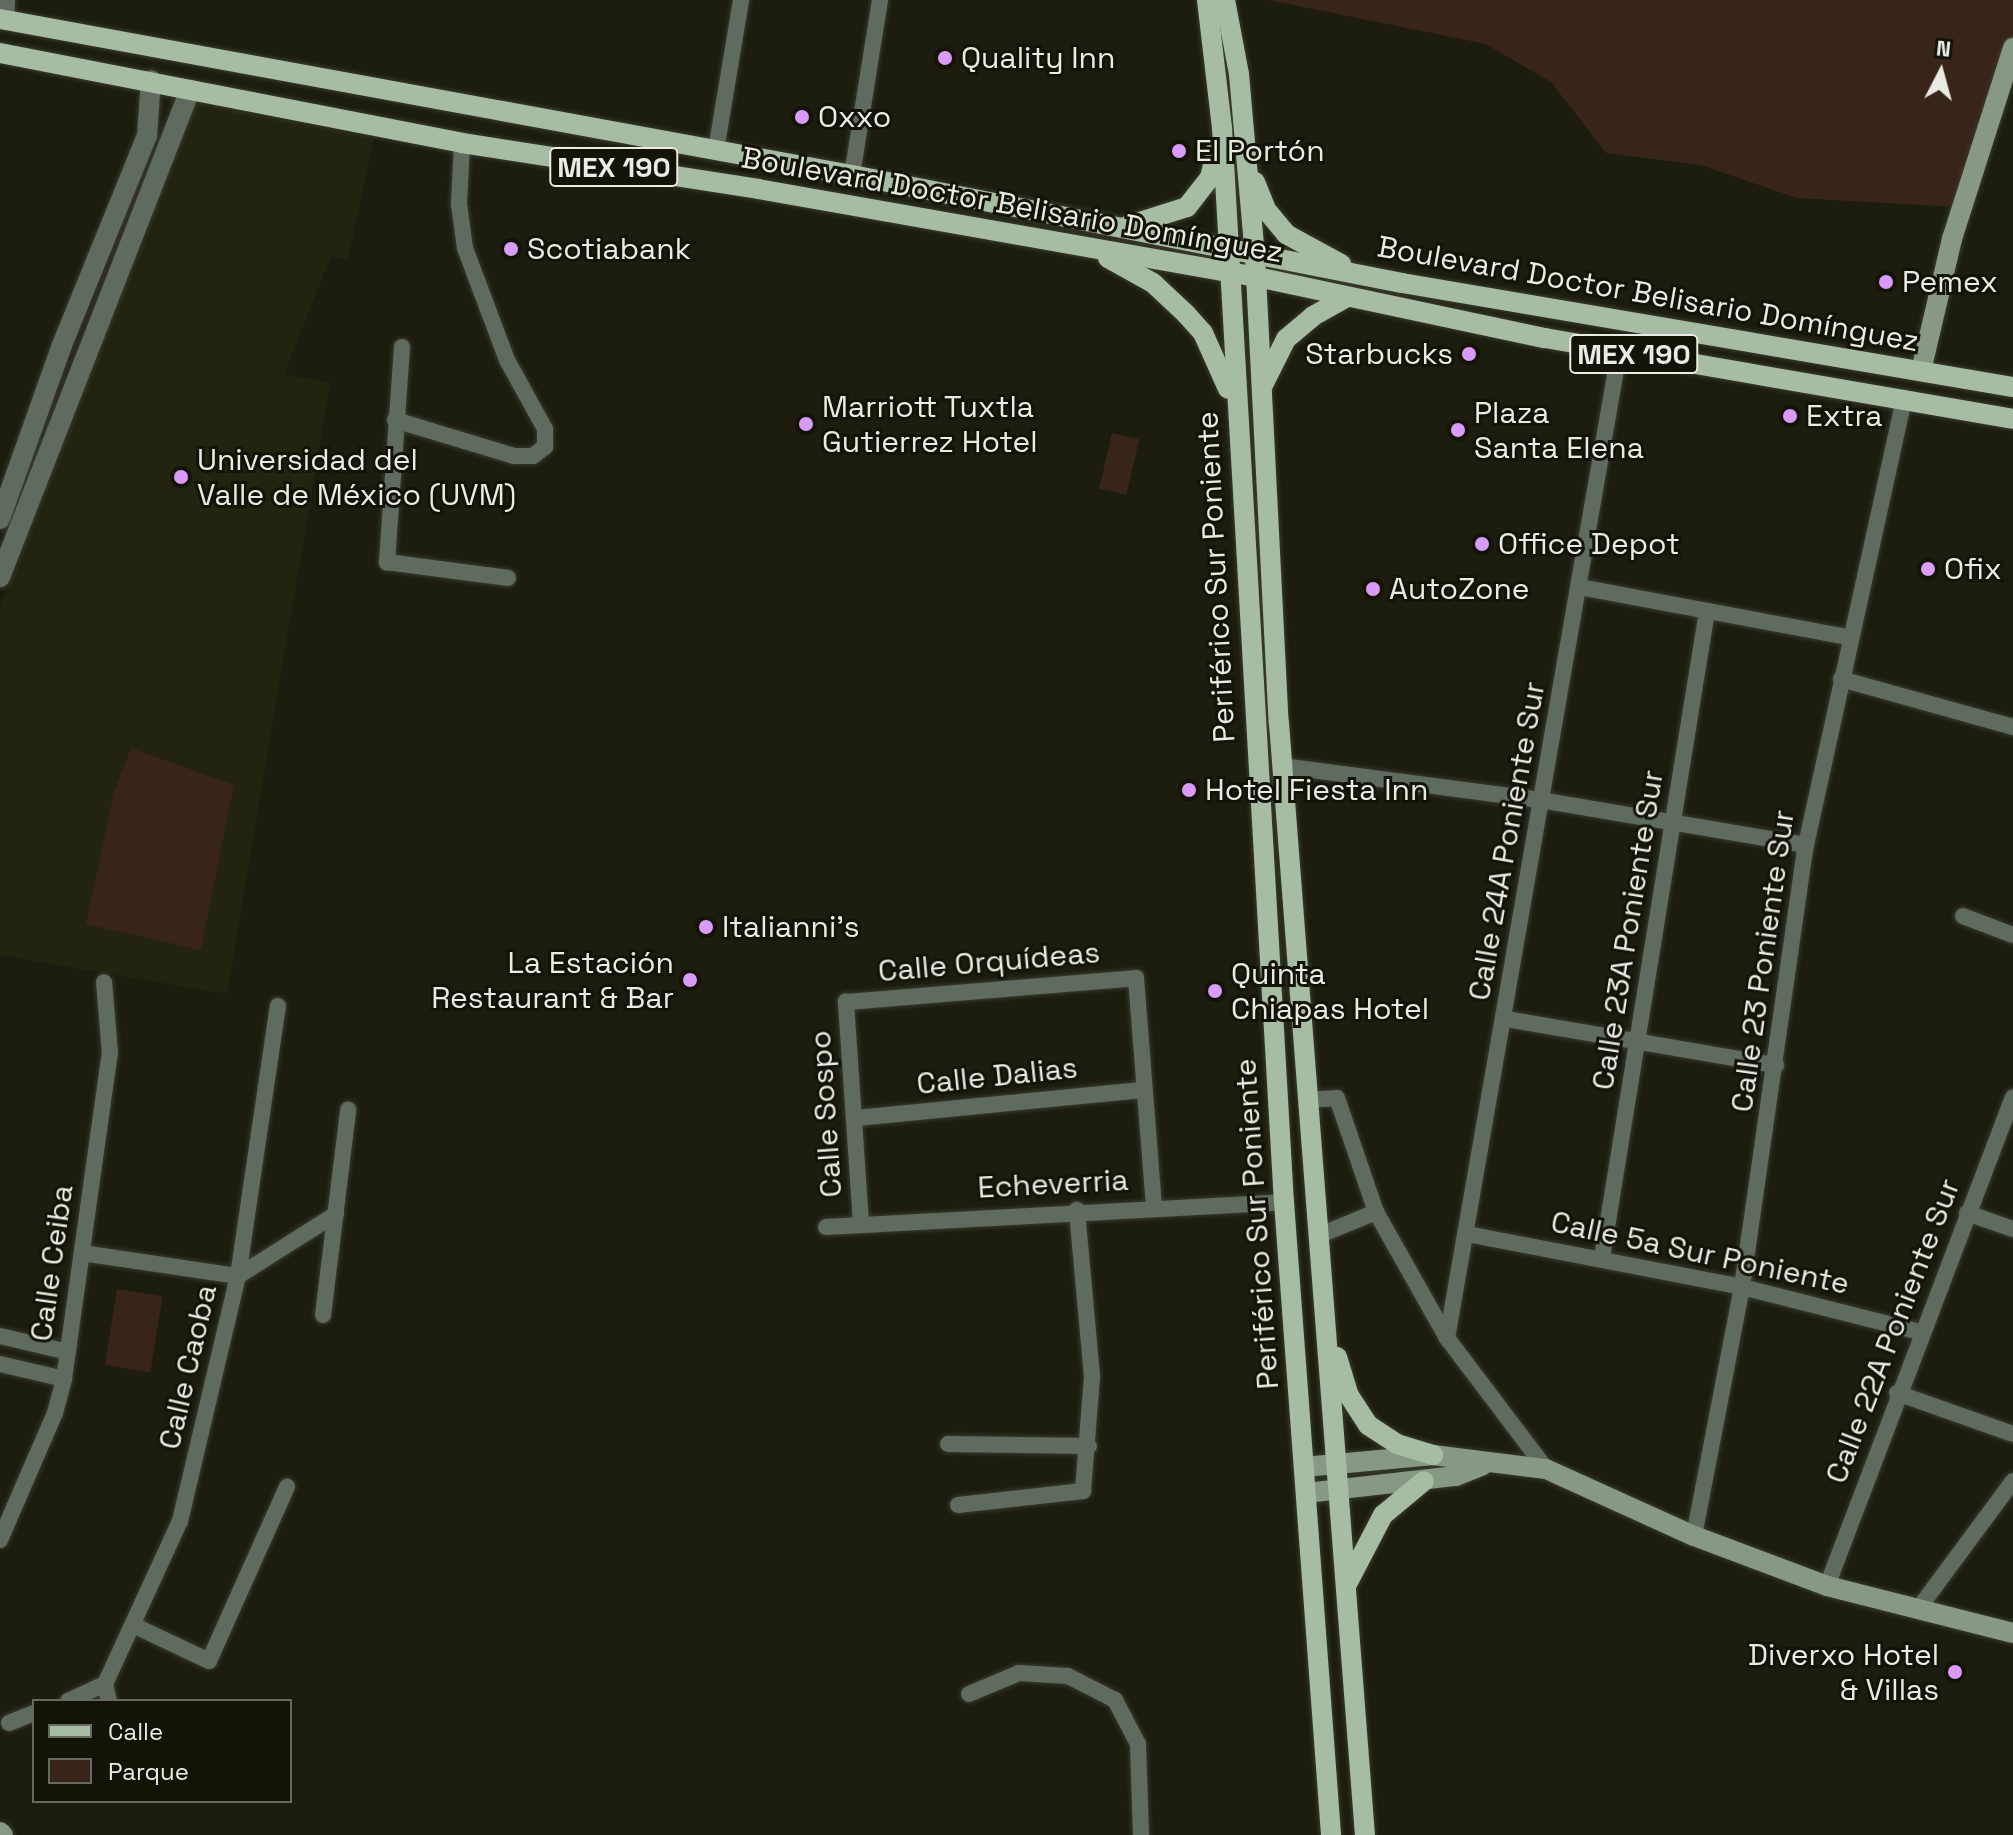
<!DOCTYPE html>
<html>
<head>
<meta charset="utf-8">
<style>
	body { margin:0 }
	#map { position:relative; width:2013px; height:1835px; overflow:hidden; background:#1c1d0f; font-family:"Space Grotesk",sans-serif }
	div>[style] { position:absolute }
	.built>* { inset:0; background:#23240f }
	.green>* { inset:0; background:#39241a; transform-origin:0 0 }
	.roads { filter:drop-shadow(0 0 2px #393a2d) drop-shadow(0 0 2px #393a2d) }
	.minor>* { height:16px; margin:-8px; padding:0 8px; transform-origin:8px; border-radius:8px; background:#606b5f }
	.tertiary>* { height:20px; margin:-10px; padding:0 10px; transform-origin:10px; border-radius:10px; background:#606b5f }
	.secondary>* { height:20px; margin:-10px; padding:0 10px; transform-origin:10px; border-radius:10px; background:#879985 }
	.primary>* { height:20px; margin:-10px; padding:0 10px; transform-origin:10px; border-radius:10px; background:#a6bda3 }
	.dots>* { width:22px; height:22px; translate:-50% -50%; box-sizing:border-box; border:4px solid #131407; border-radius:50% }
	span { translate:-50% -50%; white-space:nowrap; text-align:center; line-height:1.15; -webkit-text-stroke:6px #131407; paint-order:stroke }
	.shield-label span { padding:2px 6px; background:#131407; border:2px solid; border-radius:6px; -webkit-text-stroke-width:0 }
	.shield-label { font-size:28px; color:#eaebe2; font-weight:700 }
	.poi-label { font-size:30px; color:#eaebe2 }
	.left { translate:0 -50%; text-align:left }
	.right { translate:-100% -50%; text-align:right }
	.street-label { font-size:30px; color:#eaebe2 }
	.legend { position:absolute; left:32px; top:1699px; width:260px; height:104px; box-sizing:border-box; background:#131407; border:2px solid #696a5f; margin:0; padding:10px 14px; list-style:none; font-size:24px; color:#eaebe2 }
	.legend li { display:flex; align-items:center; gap:16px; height:40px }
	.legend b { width:40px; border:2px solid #696a5f }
	.north { position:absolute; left:1901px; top:32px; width:80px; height:80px; -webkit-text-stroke:6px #131407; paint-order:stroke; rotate:6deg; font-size:22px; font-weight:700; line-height:32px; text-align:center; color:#eaebe2 }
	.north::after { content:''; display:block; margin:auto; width:28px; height:36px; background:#eaebe2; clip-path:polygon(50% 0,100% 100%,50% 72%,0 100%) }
</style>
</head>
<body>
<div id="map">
	<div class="built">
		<div style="clip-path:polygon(189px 102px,374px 138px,348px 259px,331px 256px,284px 374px,330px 383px,227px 994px,0 955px,0 609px)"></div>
	</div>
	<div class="green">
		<div style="clip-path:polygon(1269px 0,2013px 0,2013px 35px,1959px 207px,1797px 198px,1701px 165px,1606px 153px,1551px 82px,1486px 44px)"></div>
		<div style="left:1112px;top:433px;width:28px;height:57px;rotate:13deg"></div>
		<div style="clip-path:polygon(131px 748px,234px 785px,201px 950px,86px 924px,114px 792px)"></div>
		<div style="left:117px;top:1289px;width:46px;height:77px;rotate:9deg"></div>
	</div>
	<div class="roads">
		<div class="minor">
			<div style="left:6px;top:20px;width:20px;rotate:-87deg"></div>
			<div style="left:716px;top:150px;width:152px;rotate:-80.5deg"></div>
			<div style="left:852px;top:175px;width:177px;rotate:-80.9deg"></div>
			<div style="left:402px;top:347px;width:216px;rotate:94deg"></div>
			<div style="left:387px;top:562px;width:122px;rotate:7.5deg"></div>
			<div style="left:395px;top:420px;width:124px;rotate:16.8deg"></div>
			<div style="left:514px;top:456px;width:19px"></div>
			<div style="left:533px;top:456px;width:15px;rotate:-37deg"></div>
			<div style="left:545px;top:447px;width:18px;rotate:-90deg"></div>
			<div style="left:545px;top:429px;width:79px;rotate:-118.8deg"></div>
			<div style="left:507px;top:360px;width:120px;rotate:-110.6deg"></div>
			<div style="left:465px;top:248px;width:44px;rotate:-97.8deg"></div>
			<div style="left:459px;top:204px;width:61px;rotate:-87.2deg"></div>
			<div style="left:1580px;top:587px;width:272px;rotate:10.6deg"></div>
			<div style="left:1841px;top:679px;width:179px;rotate:15.6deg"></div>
			<div style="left:1282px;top:766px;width:260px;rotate:7.5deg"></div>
			<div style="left:1540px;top:800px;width:270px;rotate:9.6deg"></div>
			<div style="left:1963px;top:916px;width:53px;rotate:20.8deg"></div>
			<div style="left:1506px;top:1019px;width:274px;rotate:9.7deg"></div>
			<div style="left:1309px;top:1100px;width:28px;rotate:-4deg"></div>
			<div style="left:1337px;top:1098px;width:120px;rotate:71.1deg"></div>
			<div style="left:857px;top:1118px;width:286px;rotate:-5.6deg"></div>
			<div style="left:1967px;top:1213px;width:49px;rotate:19.2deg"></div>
			<div style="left:861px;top:1223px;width:222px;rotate:-93.9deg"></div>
			<div style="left:846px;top:1002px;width:291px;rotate:-4.7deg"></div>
			<div style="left:1136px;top:978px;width:229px;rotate:85.5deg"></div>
			<div style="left:826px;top:1227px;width:459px;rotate:-3.1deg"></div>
			<div style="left:1467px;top:1234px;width:280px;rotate:10.9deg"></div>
			<div style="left:1742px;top:1287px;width:184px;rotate:14.2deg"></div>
			<div style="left:1320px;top:1235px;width:61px;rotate:-22.3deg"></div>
			<div style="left:1376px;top:1212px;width:145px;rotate:60.6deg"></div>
			<div style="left:1447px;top:1338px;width:164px;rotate:52.9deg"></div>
			<div style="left:82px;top:1253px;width:158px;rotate:8.4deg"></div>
			<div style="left:238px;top:1276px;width:116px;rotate:-32.3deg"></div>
			<div style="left:1602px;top:1258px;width:655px;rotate:-80.78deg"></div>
			<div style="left:323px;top:1315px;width:207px;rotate:-83deg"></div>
			<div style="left:0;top:1336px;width:70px;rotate:13.2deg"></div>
			<div style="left:1447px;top:1338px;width:1001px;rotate:-80.1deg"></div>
			<div style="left:0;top:1364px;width:66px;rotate:13.2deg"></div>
			<div style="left:1897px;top:1393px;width:123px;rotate:19.5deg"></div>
			<div style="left:948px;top:1444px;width:141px;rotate:0.8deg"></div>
			<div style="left:958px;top:1505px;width:126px;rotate:-6.4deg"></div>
			<div style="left:1083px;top:1491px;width:115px;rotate:-85.5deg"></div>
			<div style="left:1092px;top:1376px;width:167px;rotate:-95.2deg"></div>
			<div style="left:1694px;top:1536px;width:254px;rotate:-79.1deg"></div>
			<div style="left:1742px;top:1287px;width:447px;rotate:-81.8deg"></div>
			<div style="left:1806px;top:845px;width:458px;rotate:-77.6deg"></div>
			<div style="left:0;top:1540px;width:138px;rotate:-66.6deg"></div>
			<div style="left:55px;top:1413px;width:35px;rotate:-75deg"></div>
			<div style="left:64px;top:1379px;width:329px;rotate:-82deg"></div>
			<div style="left:110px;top:1053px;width:71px;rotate:-94.8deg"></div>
			<div style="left:1827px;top:1586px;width:523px;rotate:-69.17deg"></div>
			<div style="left:1919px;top:1608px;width:158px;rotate:-53.5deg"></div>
			<div style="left:135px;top:1626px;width:82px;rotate:25.3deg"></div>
			<div style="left:209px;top:1661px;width:191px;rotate:-65.9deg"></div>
			<div style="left:105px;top:1684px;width:17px;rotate:77deg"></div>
			<div style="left:969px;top:1694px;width:54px;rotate:-22.8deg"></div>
			<div style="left:1019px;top:1673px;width:49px;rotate:3.5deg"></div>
			<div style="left:1068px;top:1676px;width:53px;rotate:27.1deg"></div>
			<div style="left:1115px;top:1700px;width:50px;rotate:62.4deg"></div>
			<div style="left:1138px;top:1744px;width:91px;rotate:88.1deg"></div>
			<div style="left:68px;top:1701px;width:41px;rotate:-24.7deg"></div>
			<div style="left:105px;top:1684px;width:179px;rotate:-65.3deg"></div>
			<div style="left:180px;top:1521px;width:252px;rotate:-76.7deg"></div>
			<div style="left:238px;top:1276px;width:273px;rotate:-81.6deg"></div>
			<div style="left:9px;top:1723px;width:27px;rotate:-22deg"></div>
		</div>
		<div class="tertiary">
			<div style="left:0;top:519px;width:185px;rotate:-70.4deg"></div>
			<div style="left:62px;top:345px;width:226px;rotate:-67.9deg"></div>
			<div style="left:147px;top:136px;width:56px;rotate:-85.9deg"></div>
			<div style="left:0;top:577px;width:523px;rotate:-68.69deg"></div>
		</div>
		<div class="secondary">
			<div style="left:1921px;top:371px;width:136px;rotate:-76.8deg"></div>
			<div style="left:1952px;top:239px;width:201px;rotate:-72.3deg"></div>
			<div style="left:1304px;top:1467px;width:130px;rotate:-5.3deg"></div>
			<div style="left:1433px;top:1455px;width:114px;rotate:7.1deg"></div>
			<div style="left:1546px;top:1469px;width:162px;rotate:24.4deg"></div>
			<div style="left:1694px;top:1536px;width:142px;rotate:20.6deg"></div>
			<div style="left:1827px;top:1586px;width:192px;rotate:14.2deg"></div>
			<div style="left:1306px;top:1493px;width:151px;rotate:-6.5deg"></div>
			<div style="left:1456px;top:1476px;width:29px;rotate:-22deg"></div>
			<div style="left:0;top:1832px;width:4px;rotate:45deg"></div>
		</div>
		<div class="primary">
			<div style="left:1207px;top:0;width:129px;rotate:83.3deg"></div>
			<div style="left:1222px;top:128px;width:1076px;rotate:86.7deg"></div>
			<div style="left:1284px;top:1202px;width:635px;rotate:85.75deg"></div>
			<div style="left:1225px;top:0;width:75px;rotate:79.3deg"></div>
			<div style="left:1239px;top:74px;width:183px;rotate:85deg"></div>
			<div style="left:1255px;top:256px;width:468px;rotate:87.1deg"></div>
			<div style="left:1279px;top:723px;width:1115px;rotate:85.58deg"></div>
			<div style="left:0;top:19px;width:866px;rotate:10.38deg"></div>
			<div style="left:852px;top:175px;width:561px;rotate:11.11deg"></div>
			<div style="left:1402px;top:283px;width:620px;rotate:9.66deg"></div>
			<div style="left:0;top:53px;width:471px;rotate:11deg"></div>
			<div style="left:462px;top:143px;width:300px;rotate:8.8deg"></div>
			<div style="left:758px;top:189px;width:507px;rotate:10deg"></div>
			<div style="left:1257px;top:277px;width:294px;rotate:12deg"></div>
			<div style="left:1545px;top:338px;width:475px;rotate:9.8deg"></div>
			<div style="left:1255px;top:182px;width:31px;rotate:68deg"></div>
			<div style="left:1267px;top:211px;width:30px;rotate:50deg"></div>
			<div style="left:1286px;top:234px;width:63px;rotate:28.6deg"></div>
			<div style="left:1127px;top:226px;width:63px;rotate:-17.6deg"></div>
			<div style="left:1187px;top:207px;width:37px;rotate:-52deg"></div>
			<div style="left:1210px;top:178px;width:31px;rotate:-77deg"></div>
			<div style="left:1108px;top:258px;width:51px;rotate:29.1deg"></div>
			<div style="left:1153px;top:283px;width:45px;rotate:43.2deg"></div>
			<div style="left:1186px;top:314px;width:25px;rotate:48deg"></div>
			<div style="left:1203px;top:333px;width:61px;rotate:65.9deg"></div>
			<div style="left:1262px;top:387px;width:54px;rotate:-63.4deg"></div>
			<div style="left:1286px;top:339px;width:35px;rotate:-40deg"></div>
			<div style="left:1313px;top:316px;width:38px;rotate:-29deg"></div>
			<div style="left:1337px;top:1357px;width:39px;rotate:73deg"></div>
			<div style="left:1348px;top:1394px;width:37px;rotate:57deg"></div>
			<div style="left:1368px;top:1425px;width:35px;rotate:33deg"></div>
			<div style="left:1397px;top:1444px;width:38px;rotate:17deg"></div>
			<div style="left:1346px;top:1586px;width:80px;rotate:-62.5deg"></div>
			<div style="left:1383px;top:1515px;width:53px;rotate:-39.7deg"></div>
		</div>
	</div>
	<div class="dots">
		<div style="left:945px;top:58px;background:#da9af7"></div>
		<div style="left:802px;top:117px;background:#da9af7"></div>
		<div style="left:1179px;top:151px;background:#da9af7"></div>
		<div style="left:511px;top:249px;background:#da9af7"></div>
		<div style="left:1886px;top:282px;background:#da9af7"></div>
		<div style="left:1469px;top:354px;background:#da9af7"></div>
		<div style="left:1790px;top:416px;background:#da9af7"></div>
		<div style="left:806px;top:424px;background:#da9af7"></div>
		<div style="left:1458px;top:430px;background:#da9af7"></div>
		<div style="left:181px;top:477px;background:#da9af7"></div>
		<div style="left:1482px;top:544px;background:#da9af7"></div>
		<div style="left:1928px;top:569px;background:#da9af7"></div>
		<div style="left:1373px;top:589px;background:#da9af7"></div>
		<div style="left:1189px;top:790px;background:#da9af7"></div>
		<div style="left:706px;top:927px;background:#da9af7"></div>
		<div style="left:690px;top:980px;background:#da9af7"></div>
		<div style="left:1215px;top:991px;background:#da9af7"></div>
		<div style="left:1955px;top:1672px;background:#da9af7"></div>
	</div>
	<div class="shield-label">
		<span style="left:614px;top:167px">MEX 190</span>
		<span style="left:1634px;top:354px">MEX 190</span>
	</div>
	<div class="poi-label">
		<span class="left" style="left:961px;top:58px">Quality Inn</span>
		<span class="left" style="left:818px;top:117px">Oxxo</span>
		<span class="left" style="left:1195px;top:151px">El Portón</span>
		<span class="left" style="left:527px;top:249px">Scotiabank</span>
		<span class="left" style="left:1902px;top:282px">Pemex</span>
		<span class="right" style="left:1453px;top:354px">Starbucks</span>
		<span class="left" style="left:822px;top:424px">Marriott Tuxtla<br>Gutierrez Hotel</span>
		<span class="left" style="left:1474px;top:430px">Plaza<br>Santa Elena</span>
		<span class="left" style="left:1806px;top:416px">Extra</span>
		<span class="left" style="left:197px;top:477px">Universidad del<br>Valle de México (UVM)</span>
		<span class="left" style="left:1498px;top:544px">Office Depot</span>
		<span class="left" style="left:1944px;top:569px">Ofix</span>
		<span class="left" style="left:1389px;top:589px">AutoZone</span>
		<span class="left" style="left:1205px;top:790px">Hotel Fiesta Inn</span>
		<span class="left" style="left:722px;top:927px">Italianni's</span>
		<span class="right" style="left:674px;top:980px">La Estación<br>Restaurant &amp; Bar</span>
		<span class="left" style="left:1231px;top:991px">Quinta<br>Chiapas Hotel</span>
		<span class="right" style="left:1939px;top:1672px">Diverxo Hotel<br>&amp; Villas</span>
	</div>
	<div class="street-label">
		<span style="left:1012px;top:205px;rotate:10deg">Boulevard Doctor Belisario Domínguez</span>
		<span style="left:1648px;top:294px;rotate:10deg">Boulevard Doctor Belisario Domínguez</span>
		<span style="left:1216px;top:577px;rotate:-93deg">Periférico Sur Poniente</span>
		<span style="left:1507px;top:841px;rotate:-80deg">Calle 24A Poniente Sur</span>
		<span style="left:1628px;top:930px;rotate:-81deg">Calle 23A Poniente Sur</span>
		<span style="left:1763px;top:961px;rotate:-82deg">Calle 23 Poniente Sur</span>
		<span style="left:989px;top:962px;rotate:-5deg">Calle Orquídeas</span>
		<span style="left:997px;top:1076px;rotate:-6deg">Calle Dalias</span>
		<span style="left:826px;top:1114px;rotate:-94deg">Calle Sospo</span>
		<span style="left:1053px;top:1184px;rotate:-3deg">Echeverria</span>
		<span style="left:1257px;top:1224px;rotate:-94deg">Periférico Sur Poniente</span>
		<span style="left:1700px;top:1253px;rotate:12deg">Calle 5a Sur Poniente</span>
		<span style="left:52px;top:1263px;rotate:-82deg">Calle Ceiba</span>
		<span style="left:1893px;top:1331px;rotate:-69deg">Calle 22A Poniente Sur</span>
		<span style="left:188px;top:1367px;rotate:-77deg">Calle Caoba</span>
	</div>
	<ul class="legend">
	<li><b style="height:10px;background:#a6bda3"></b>Calle</li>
	<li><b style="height:22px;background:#39241a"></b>Parque</li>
	</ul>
	<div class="north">N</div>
</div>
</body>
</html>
